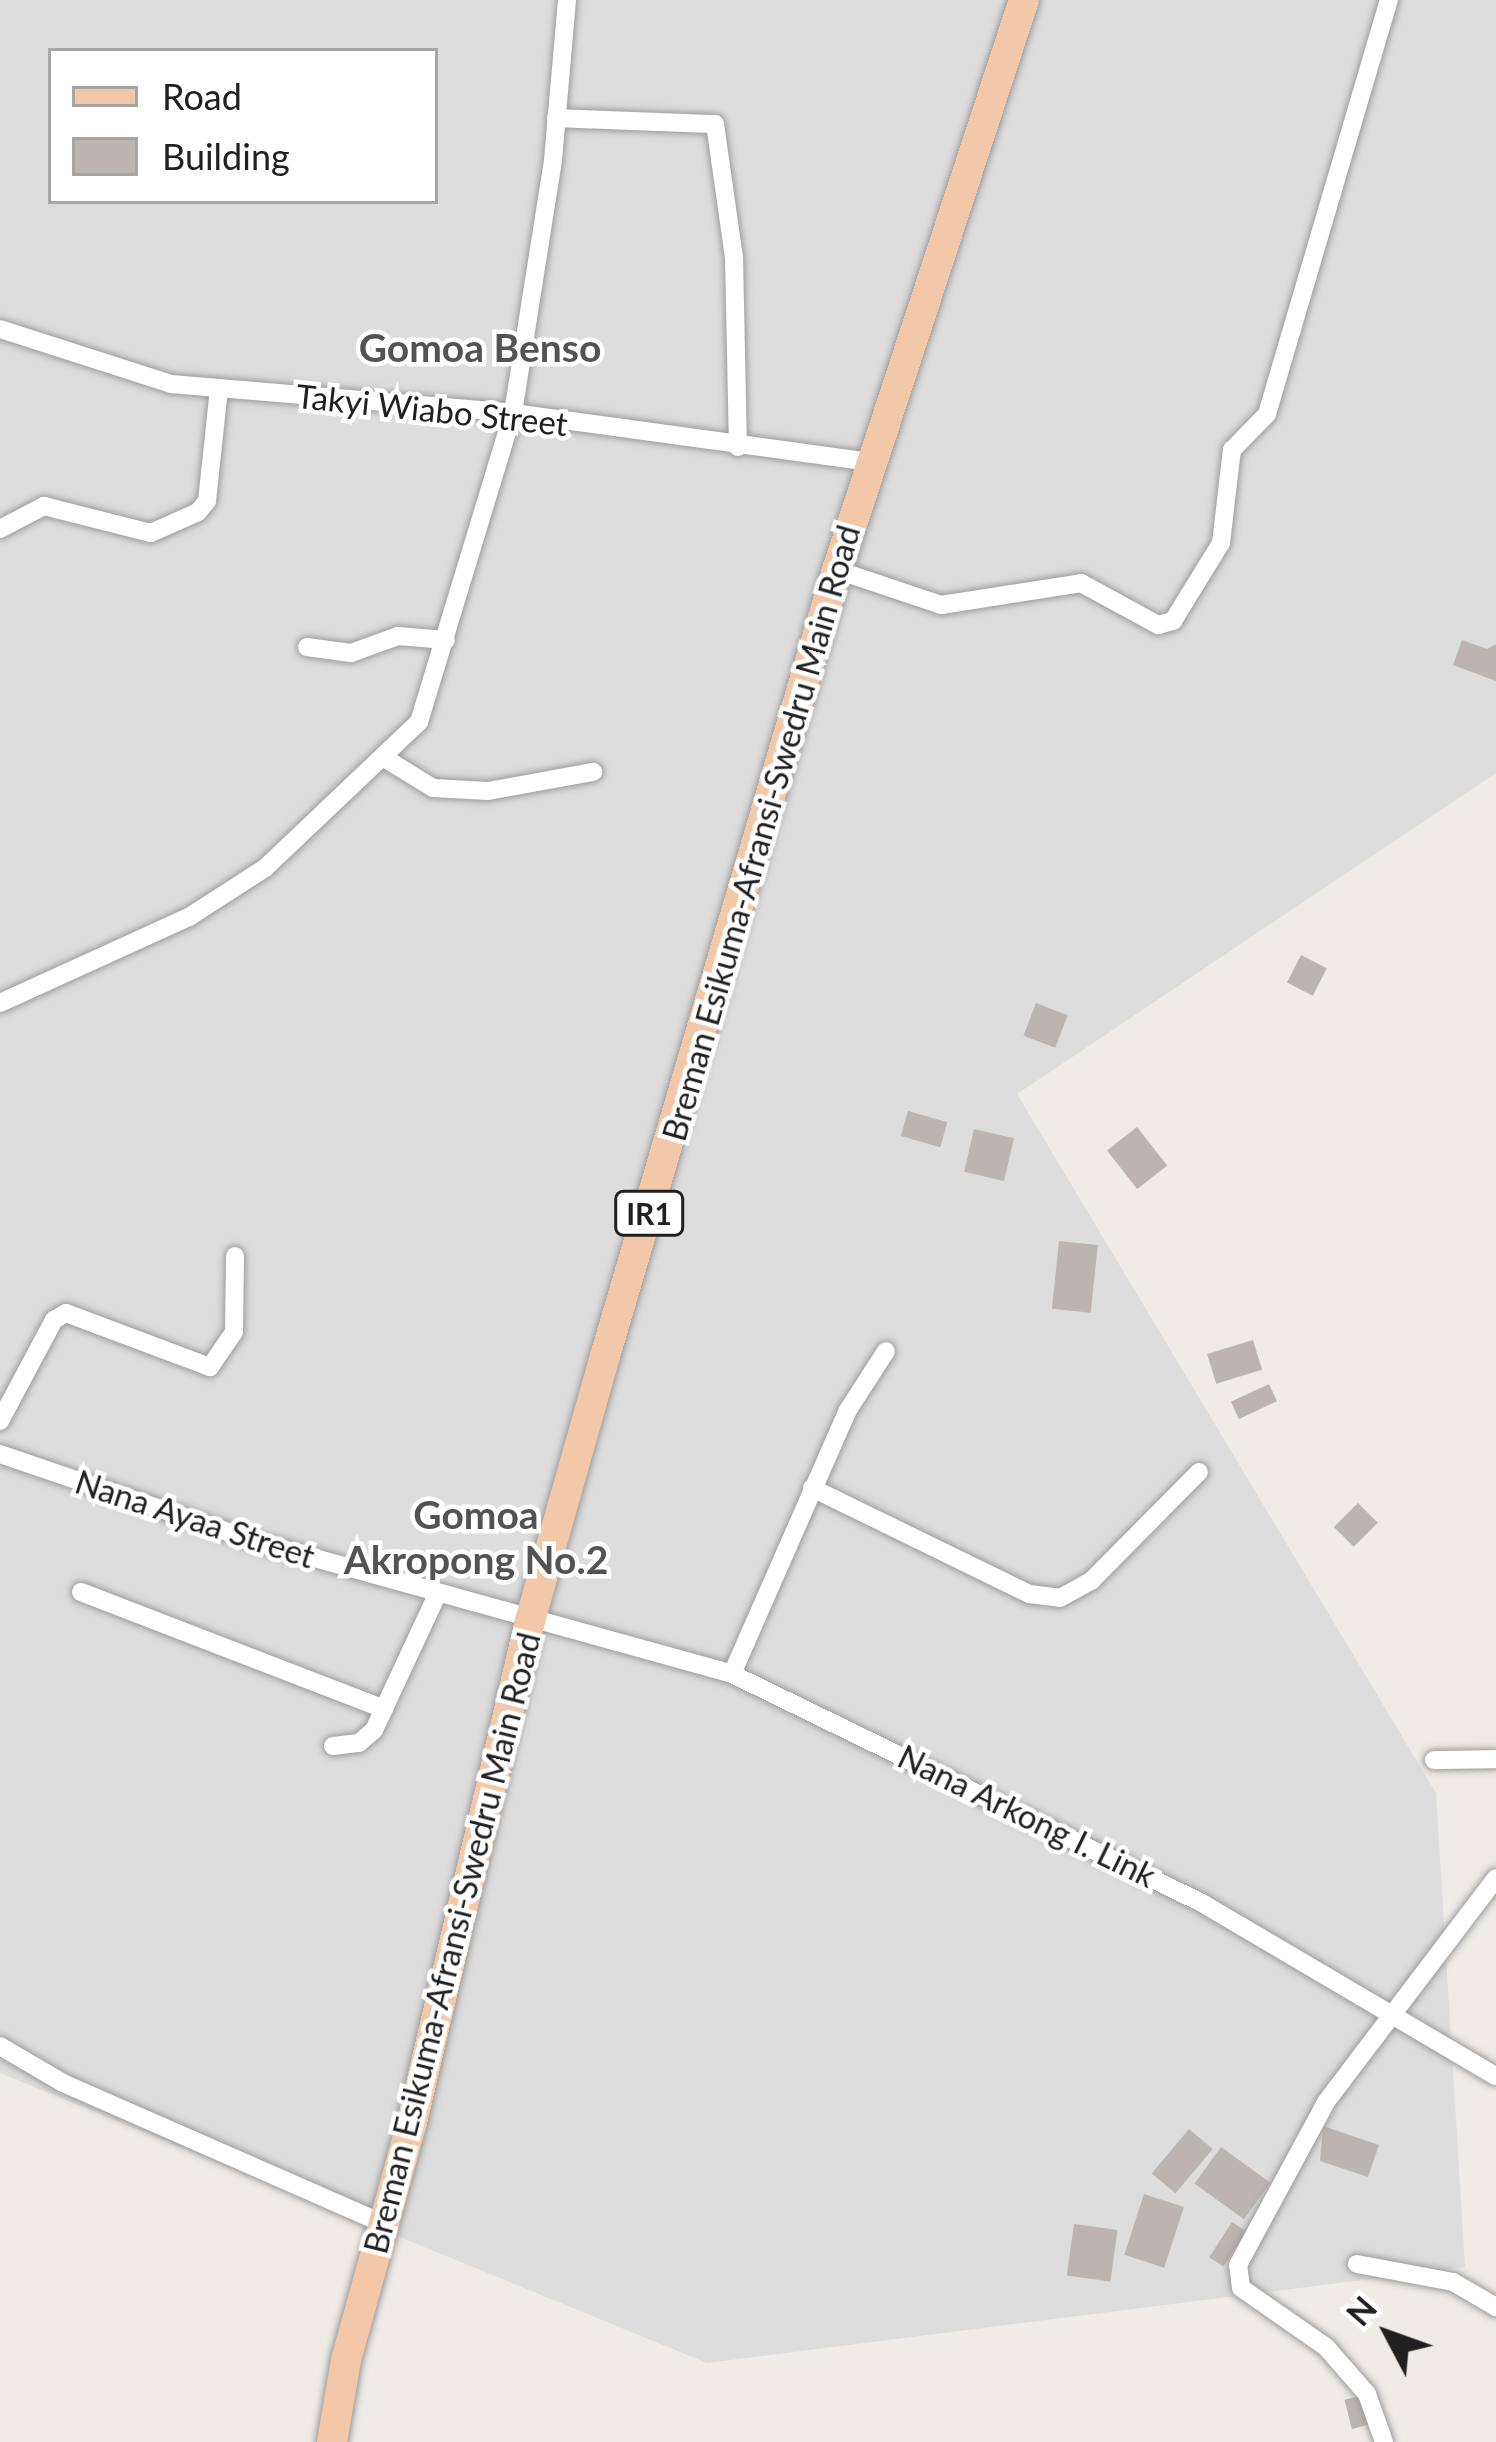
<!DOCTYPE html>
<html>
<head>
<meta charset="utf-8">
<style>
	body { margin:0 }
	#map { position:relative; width:1496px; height:2442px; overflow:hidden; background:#efebe7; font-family:Lato,sans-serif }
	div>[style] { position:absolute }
	.residential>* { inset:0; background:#ddd }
	.building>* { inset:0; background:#bcb4b0; transform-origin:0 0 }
	.roads { filter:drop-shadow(0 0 3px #9d9d9d) drop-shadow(0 0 3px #9d9d9d) }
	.minor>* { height:18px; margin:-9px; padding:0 9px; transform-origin:9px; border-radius:9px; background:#fff }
	.primary>* { height:30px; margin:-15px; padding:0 15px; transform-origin:15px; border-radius:15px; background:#f3c8a8 }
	span { translate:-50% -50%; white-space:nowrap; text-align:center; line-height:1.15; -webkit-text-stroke:9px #fff; paint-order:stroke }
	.shield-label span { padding:3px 9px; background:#fff; border:3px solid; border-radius:9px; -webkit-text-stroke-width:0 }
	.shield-label { font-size:30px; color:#202020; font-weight:700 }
	.street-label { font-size:33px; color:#202020 }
	.quarter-label { font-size:39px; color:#535353; font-weight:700 }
	.legend { position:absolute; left:48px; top:48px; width:390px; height:156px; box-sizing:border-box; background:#fff; border:3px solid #a6a6a6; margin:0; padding:15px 21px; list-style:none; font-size:36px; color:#202020 }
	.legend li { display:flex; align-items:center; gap:24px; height:60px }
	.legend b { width:60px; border:3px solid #a6a6a6 }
	.north { position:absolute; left:1328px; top:2274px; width:120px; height:120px; -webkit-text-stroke:9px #fff; paint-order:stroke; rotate:311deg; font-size:33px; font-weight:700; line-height:48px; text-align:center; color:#202020 }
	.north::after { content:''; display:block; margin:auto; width:42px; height:54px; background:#202020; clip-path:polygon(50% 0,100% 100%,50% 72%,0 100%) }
</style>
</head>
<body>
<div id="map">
	<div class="residential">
		<div style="clip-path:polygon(evenodd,0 0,1496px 0,1496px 773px,1017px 1094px,1436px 1793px,1465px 2267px,707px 2363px,0 2073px,0 0,51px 51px,435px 51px,435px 201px,51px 201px,51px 51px)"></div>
	</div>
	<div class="building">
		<div style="clip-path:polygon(1462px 640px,1487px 649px,1496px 644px,1496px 681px,1453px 665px)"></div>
		<div style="left:1301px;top:955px;width:29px;height:31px;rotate:27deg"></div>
		<div style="left:1036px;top:1003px;width:34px;height:35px;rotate:21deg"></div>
		<div style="left:908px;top:1111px;width:41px;height:26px;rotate:16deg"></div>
		<div style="left:1137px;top:1127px;width:49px;height:38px;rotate:52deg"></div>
		<div style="left:974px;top:1129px;width:41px;height:44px;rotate:13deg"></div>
		<div style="left:1059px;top:1241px;width:39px;height:68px;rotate:6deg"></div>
		<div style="left:1253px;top:1340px;width:31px;height:48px;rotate:73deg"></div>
		<div style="left:1269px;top:1384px;width:19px;height:42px;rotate:65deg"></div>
		<div style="left:1358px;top:1503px;width:28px;height:34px;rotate:45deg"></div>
		<div style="clip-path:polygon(1323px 2126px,1379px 2145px,1368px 2177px,1320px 2161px)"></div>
		<div style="left:1189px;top:2129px;width:31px;height:58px;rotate:40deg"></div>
		<div style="left:1221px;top:2147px;width:61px;height:45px;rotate:36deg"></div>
		<div style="left:1144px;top:2194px;width:42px;height:64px;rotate:18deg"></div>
		<div style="left:1232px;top:2222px;width:17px;height:42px;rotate:33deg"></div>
		<div style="left:1074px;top:2224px;width:44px;height:52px;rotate:8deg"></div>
		<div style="left:1364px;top:2395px;width:30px;height:20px;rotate:76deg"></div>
	</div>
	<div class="roads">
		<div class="minor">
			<div style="left:556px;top:118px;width:159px;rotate:2.2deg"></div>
			<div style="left:715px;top:124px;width:134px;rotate:81.9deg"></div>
			<div style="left:734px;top:257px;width:190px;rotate:88.8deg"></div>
			<div style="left:0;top:329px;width:180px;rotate:17.8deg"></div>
			<div style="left:171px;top:384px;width:343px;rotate:4.8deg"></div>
			<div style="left:513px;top:413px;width:361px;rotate:7.8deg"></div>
			<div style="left:0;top:529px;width:50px;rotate:-27.6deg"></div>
			<div style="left:44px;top:506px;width:110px;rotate:14.2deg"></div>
			<div style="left:151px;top:533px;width:51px;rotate:-24.1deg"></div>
			<div style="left:198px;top:512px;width:14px;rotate:-51deg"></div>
			<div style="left:207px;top:501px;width:113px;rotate:-83.9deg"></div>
			<div style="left:837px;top:570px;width:110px;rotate:18.6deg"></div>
			<div style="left:941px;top:605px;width:142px;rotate:-8.9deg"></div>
			<div style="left:1081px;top:583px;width:88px;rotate:28.6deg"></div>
			<div style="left:1158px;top:625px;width:16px;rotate:-15deg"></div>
			<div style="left:1173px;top:621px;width:92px;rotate:-58.4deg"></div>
			<div style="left:1221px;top:543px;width:94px;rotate:-83.3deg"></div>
			<div style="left:1232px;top:450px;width:50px;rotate:-45.8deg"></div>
			<div style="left:1267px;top:414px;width:432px;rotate:-73.6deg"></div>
			<div style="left:307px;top:647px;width:44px;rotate:7.8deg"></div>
			<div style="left:351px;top:653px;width:50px;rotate:-19.9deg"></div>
			<div style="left:398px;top:636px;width:48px;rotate:4.8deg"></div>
			<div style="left:386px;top:759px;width:55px;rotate:31.7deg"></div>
			<div style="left:433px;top:788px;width:55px;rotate:3.1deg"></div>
			<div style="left:488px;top:791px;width:107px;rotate:-10.3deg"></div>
			<div style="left:0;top:1003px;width:208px;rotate:-24.5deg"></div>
			<div style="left:189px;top:917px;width:90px;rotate:-32.8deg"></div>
			<div style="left:265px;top:868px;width:212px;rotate:-43.5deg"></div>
			<div style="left:419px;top:722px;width:323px;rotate:-73.1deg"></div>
			<div style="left:513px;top:413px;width:256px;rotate:-81deg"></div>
			<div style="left:553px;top:160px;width:161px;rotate:-85deg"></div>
			<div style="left:0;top:1421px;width:115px;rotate:-61.9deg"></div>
			<div style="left:54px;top:1320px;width:14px;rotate:-30deg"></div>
			<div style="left:66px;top:1313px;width:154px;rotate:20.6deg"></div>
			<div style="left:210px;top:1367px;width:42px;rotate:-55.6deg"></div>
			<div style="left:234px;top:1332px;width:76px;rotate:-89.2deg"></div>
			<div style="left:0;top:1454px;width:272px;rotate:18.9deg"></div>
			<div style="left:257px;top:1542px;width:493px;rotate:15.5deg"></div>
			<div style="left:732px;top:1674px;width:523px;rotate:25.98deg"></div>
			<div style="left:1202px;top:1903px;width:341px;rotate:30.5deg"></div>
			<div style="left:812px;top:1488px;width:242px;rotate:26deg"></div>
			<div style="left:1029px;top:1594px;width:31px;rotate:7deg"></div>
			<div style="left:1060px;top:1598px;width:37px;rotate:-29deg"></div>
			<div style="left:1092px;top:1580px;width:152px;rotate:-45.3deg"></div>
			<div style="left:81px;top:1592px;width:325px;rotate:21.1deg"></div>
			<div style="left:732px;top:1674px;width:288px;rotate:-66.3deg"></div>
			<div style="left:848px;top:1410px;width:70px;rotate:-57.2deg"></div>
			<div style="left:333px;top:1746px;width:26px;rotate:-7deg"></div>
			<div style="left:359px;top:1743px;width:20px;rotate:-41deg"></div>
			<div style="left:374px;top:1730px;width:151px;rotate:-65deg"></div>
			<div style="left:1434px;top:1760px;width:62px;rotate:-0.9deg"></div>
			<div style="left:0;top:2046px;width:73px;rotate:30.4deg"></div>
			<div style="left:63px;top:2083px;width:353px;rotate:23.7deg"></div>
			<div style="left:1357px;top:2264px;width:98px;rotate:10.6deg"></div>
			<div style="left:1453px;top:2282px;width:50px;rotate:30.2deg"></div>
			<div style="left:1384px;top:2442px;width:51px;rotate:-109.5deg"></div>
			<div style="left:1367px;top:2394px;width:62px;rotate:-131.1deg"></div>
			<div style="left:1326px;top:2347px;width:103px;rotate:-145.2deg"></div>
			<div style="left:1241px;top:2288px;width:23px;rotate:-97deg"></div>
			<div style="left:1238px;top:2265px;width:185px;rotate:-61.6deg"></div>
			<div style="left:1326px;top:2102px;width:281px;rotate:-52.8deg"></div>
		</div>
		<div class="primary">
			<div style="left:332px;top:2442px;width:83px;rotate:-80.3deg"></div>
			<div style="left:346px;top:2360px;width:247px;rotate:-74.5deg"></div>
			<div style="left:412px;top:2122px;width:515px;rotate:-76.75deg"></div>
			<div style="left:530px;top:1621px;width:275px;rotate:-74.2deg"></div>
			<div style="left:605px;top:1356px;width:820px;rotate:-73.56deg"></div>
			<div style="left:837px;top:570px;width:600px;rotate:-71.84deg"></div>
		</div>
	</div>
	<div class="shield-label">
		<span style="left:649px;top:1213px">IR1</span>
	</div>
	<div class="street-label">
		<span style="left:432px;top:410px;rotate:6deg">Takyi Wiabo Street</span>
		<span style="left:761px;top:833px;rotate:-74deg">Breman Esikuma-Afransi-Swedru Main Road</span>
		<span style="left:195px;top:1519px;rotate:18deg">Nana Ayaa Street</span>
		<span style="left:1027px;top:1816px;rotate:26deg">Nana Arkong I. Link</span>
		<span style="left:452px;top:1943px;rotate:-76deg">Breman Esikuma-Afransi-Swedru Main Road</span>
	</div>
	<div class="quarter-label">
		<span style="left:480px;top:347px">Gomoa Benso</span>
		<span style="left:476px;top:1537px">Gomoa<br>Akropong No.2</span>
	</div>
	<ul class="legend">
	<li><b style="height:15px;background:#f3c8a8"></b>Road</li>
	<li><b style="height:33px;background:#bcb4b0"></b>Building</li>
	</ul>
	<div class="north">N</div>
</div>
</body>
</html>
